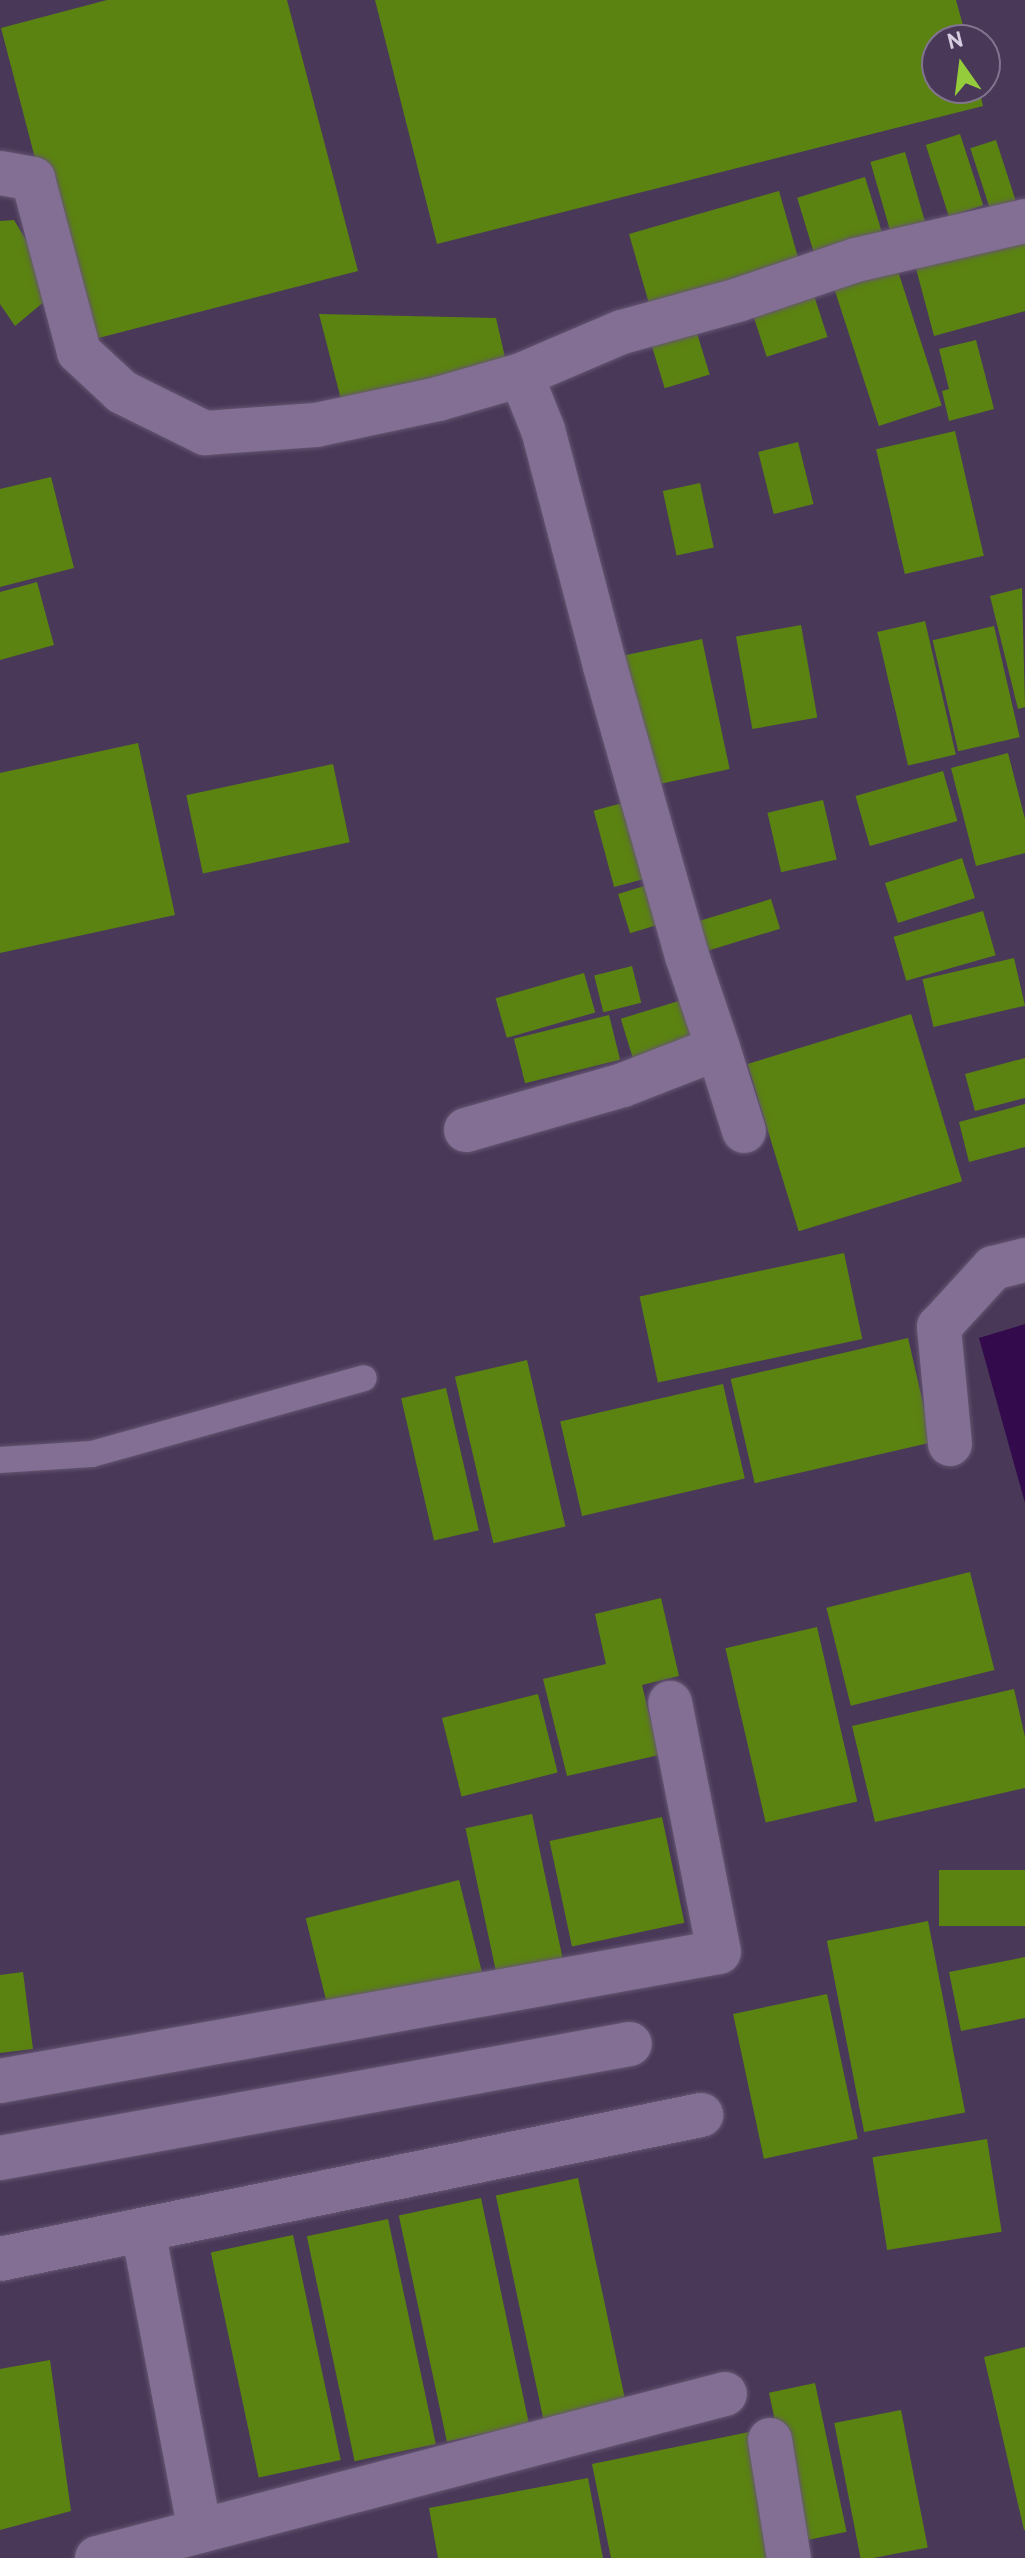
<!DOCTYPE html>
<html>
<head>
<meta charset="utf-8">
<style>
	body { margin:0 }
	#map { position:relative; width:1025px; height:2558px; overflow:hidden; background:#493858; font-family:Overpass,sans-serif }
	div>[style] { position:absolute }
	.water>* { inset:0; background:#330a4c }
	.building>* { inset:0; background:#5b8311; transform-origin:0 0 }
	.roads { filter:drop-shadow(0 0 2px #655671) drop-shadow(0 0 2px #655671) }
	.lane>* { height:26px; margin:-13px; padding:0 13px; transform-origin:13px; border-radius:13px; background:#826f93 }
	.street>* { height:44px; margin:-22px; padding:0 22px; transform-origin:22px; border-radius:22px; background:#826f93 }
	span { translate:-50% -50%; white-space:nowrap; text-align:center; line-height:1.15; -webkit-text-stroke:8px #493858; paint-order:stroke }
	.north { position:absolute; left:921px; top:24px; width:80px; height:80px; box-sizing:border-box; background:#493858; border:2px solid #82748f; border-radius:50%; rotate:346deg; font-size:22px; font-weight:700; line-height:32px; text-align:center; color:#d7cde1 }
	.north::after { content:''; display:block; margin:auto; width:28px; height:36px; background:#94cc3c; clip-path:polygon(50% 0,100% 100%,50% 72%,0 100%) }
</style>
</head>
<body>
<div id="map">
	<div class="water">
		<div style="clip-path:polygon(1025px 1324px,1025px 1503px,979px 1338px)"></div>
	</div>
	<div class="building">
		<div style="clip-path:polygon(107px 0,287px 0,358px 271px,83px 342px,1px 28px)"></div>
		<div style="clip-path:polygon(375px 0,956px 0,967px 40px,937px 40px,937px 88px,979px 88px,983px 106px,437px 244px)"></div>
		<div style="left:960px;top:134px;width:75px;height:36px;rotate:72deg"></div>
		<div style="left:996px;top:140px;width:63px;height:27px;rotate:72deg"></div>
		<div style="left:905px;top:152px;width:82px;height:36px;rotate:74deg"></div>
		<div style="left:865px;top:177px;width:65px;height:71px;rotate:73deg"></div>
		<div style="left:779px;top:191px;width:81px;height:156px;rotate:74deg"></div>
		<div style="clip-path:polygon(14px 220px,57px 291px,15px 326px,0 304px,0 221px)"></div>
		<div style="clip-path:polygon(1025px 230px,1025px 311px,934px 336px,914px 261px)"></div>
		<div style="left:895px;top:262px;width:151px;height:66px;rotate:72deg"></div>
		<div style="left:809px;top:280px;width:60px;height:64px;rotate:72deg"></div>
		<div style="clip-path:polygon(319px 314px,496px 318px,507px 366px,344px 411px)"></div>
		<div style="left:693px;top:320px;width:57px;height:47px;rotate:73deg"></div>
		<div style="clip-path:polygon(976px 340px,994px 409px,949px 421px,942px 391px,949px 389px,939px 349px)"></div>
		<div style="left:955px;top:431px;width:128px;height:81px;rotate:77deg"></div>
		<div style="left:798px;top:442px;width:64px;height:41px;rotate:76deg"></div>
		<div style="clip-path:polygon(51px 477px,74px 568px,0 587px,0 489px)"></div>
		<div style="left:700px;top:483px;width:66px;height:38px;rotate:78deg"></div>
		<div style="clip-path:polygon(37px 582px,54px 645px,0 660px,0 592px)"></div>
		<div style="clip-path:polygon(1022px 588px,1025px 707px,1018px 709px,990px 596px)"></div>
		<div style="left:925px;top:621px;width:137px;height:49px;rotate:77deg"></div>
		<div style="left:801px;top:625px;width:94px;height:66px;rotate:80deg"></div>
		<div style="left:994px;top:626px;width:114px;height:63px;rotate:77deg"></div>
		<div style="left:702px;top:639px;width:133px;height:87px;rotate:78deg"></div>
		<div style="clip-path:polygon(138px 743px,175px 915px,0 953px,0 773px)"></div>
		<div style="clip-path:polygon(1008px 753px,1025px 819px,1025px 853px,976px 866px,951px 768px)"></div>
		<div style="left:333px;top:764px;width:80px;height:150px;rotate:78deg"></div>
		<div style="left:943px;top:771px;width:52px;height:91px;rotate:74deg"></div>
		<div style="left:641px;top:798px;width:79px;height:49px;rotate:75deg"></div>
		<div style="left:823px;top:800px;width:61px;height:57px;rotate:77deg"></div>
		<div style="left:962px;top:858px;width:42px;height:81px;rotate:72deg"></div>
		<div style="left:664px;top:880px;width:41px;height:48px;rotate:73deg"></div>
		<div style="left:771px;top:899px;width:31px;height:84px;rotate:73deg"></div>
		<div style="left:983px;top:911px;width:46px;height:93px;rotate:74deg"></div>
		<div style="left:1014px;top:958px;width:49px;height:94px;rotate:77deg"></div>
		<div style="left:632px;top:966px;width:38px;height:39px;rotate:76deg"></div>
		<div style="left:584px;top:973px;width:41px;height:92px;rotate:74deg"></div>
		<div style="left:682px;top:1000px;width:49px;height:64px;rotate:73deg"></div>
		<div style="left:911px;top:1014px;width:175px;height:171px;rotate:73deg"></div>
		<div style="left:609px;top:1015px;width:46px;height:98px;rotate:76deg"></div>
		<div style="clip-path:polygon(1025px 1058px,1025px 1098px,975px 1111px,965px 1074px)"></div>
		<div style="clip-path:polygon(1025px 1104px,1025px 1147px,969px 1162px,959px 1122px)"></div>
		<div style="left:844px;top:1253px;width:88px;height:209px;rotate:78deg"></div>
		<div style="left:908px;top:1338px;width:107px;height:182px;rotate:77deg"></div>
		<div style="left:527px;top:1360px;width:171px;height:74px;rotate:77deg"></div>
		<div style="left:723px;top:1384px;width:97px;height:167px;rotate:77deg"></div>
		<div style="left:446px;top:1388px;width:146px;height:46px;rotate:77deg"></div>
		<div style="left:970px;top:1572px;width:101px;height:148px;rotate:76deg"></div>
		<div style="clip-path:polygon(661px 1598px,679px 1676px,642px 1685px,659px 1755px,567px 1776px,543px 1679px,606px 1664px,595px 1614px)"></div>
		<div style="left:817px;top:1627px;width:179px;height:94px;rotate:77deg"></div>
		<div style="clip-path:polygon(1014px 1689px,1025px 1737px,1025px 1788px,875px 1822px,852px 1726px)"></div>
		<div style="left:538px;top:1694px;width:81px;height:99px;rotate:76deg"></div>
		<div style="left:532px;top:1814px;width:152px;height:68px;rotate:78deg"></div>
		<div style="left:662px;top:1817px;width:108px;height:115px;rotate:78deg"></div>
		<div style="left:1025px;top:1870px;width:56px;height:86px;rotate:90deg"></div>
		<div style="left:459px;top:1880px;width:95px;height:158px;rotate:76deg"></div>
		<div style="left:928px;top:1921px;width:195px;height:103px;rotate:79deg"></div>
		<div style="clip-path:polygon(1025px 1957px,1025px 2018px,961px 2031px,949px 1972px)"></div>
		<div style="clip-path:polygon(23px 1972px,33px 2049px,0 2053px,0 1975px)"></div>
		<div style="left:827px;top:1994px;width:148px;height:96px;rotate:78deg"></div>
		<div style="left:987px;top:2139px;width:94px;height:116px;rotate:81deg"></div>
		<div style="left:578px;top:2178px;width:229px;height:84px;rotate:78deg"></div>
		<div style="left:481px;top:2198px;width:231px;height:84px;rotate:78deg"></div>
		<div style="left:388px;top:2219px;width:230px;height:83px;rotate:78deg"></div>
		<div style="left:293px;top:2235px;width:230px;height:84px;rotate:78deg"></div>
		<div style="clip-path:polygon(1025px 2347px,1025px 2530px,1024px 2530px,984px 2357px)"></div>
		<div style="clip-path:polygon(50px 2360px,71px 2511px,0 2530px,0 2369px)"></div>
		<div style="left:815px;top:2383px;width:152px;height:47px;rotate:78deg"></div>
		<div style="left:901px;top:2410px;width:140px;height:68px;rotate:79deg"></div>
		<div style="clip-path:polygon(754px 2431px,780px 2558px,611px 2558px,592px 2464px)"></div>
		<div style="clip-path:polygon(588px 2478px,603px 2558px,438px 2558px,429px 2508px)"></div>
	</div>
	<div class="roads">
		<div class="lane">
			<div style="left:0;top:1460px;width:92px;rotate:-3.7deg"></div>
			<div style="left:92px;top:1454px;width:282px;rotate:-15.6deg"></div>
		</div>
		<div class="street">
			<div style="left:0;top:173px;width:34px;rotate:10deg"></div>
			<div style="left:33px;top:179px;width:179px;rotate:75.1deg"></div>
			<div style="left:79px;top:352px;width:59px;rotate:42.9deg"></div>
			<div style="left:122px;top:392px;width:93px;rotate:26.3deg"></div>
			<div style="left:205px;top:433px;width:111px;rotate:-4.1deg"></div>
			<div style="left:316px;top:425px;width:125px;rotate:-12deg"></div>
			<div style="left:438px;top:399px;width:86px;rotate:-16.1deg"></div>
			<div style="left:521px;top:375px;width:110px;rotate:-23.1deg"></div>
			<div style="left:622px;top:332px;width:120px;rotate:-15.4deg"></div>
			<div style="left:738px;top:300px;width:125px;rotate:-18.7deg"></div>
			<div style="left:856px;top:260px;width:173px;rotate:-13deg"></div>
			<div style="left:718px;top:1048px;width:87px;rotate:72.6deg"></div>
			<div style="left:466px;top:1130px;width:163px;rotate:-16deg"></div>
			<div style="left:623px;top:1085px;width:102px;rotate:-21.3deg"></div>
			<div style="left:718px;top:1048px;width:97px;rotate:-108.6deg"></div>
			<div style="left:687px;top:956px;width:301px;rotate:-105.8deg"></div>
			<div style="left:605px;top:666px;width:244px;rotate:-104.7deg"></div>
			<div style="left:543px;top:430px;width:59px;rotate:-111.8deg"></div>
			<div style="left:950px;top:1444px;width:118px;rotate:-95.4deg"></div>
			<div style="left:939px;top:1327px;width:80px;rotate:-47.5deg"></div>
			<div style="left:993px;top:1268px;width:33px;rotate:-14deg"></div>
			<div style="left:0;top:2081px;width:730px;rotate:-10.17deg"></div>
			<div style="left:719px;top:1952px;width:254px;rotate:-101.1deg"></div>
			<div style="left:0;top:2158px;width:640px;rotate:-10.26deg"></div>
			<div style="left:143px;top:2230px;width:306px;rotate:79.3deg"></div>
			<div style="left:0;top:2259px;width:716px;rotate:-11.61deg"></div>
			<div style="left:770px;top:2440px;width:120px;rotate:80.9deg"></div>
			<div style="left:97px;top:2558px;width:649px;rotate:-14.64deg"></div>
		</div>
	</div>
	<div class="north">N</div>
</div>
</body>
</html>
